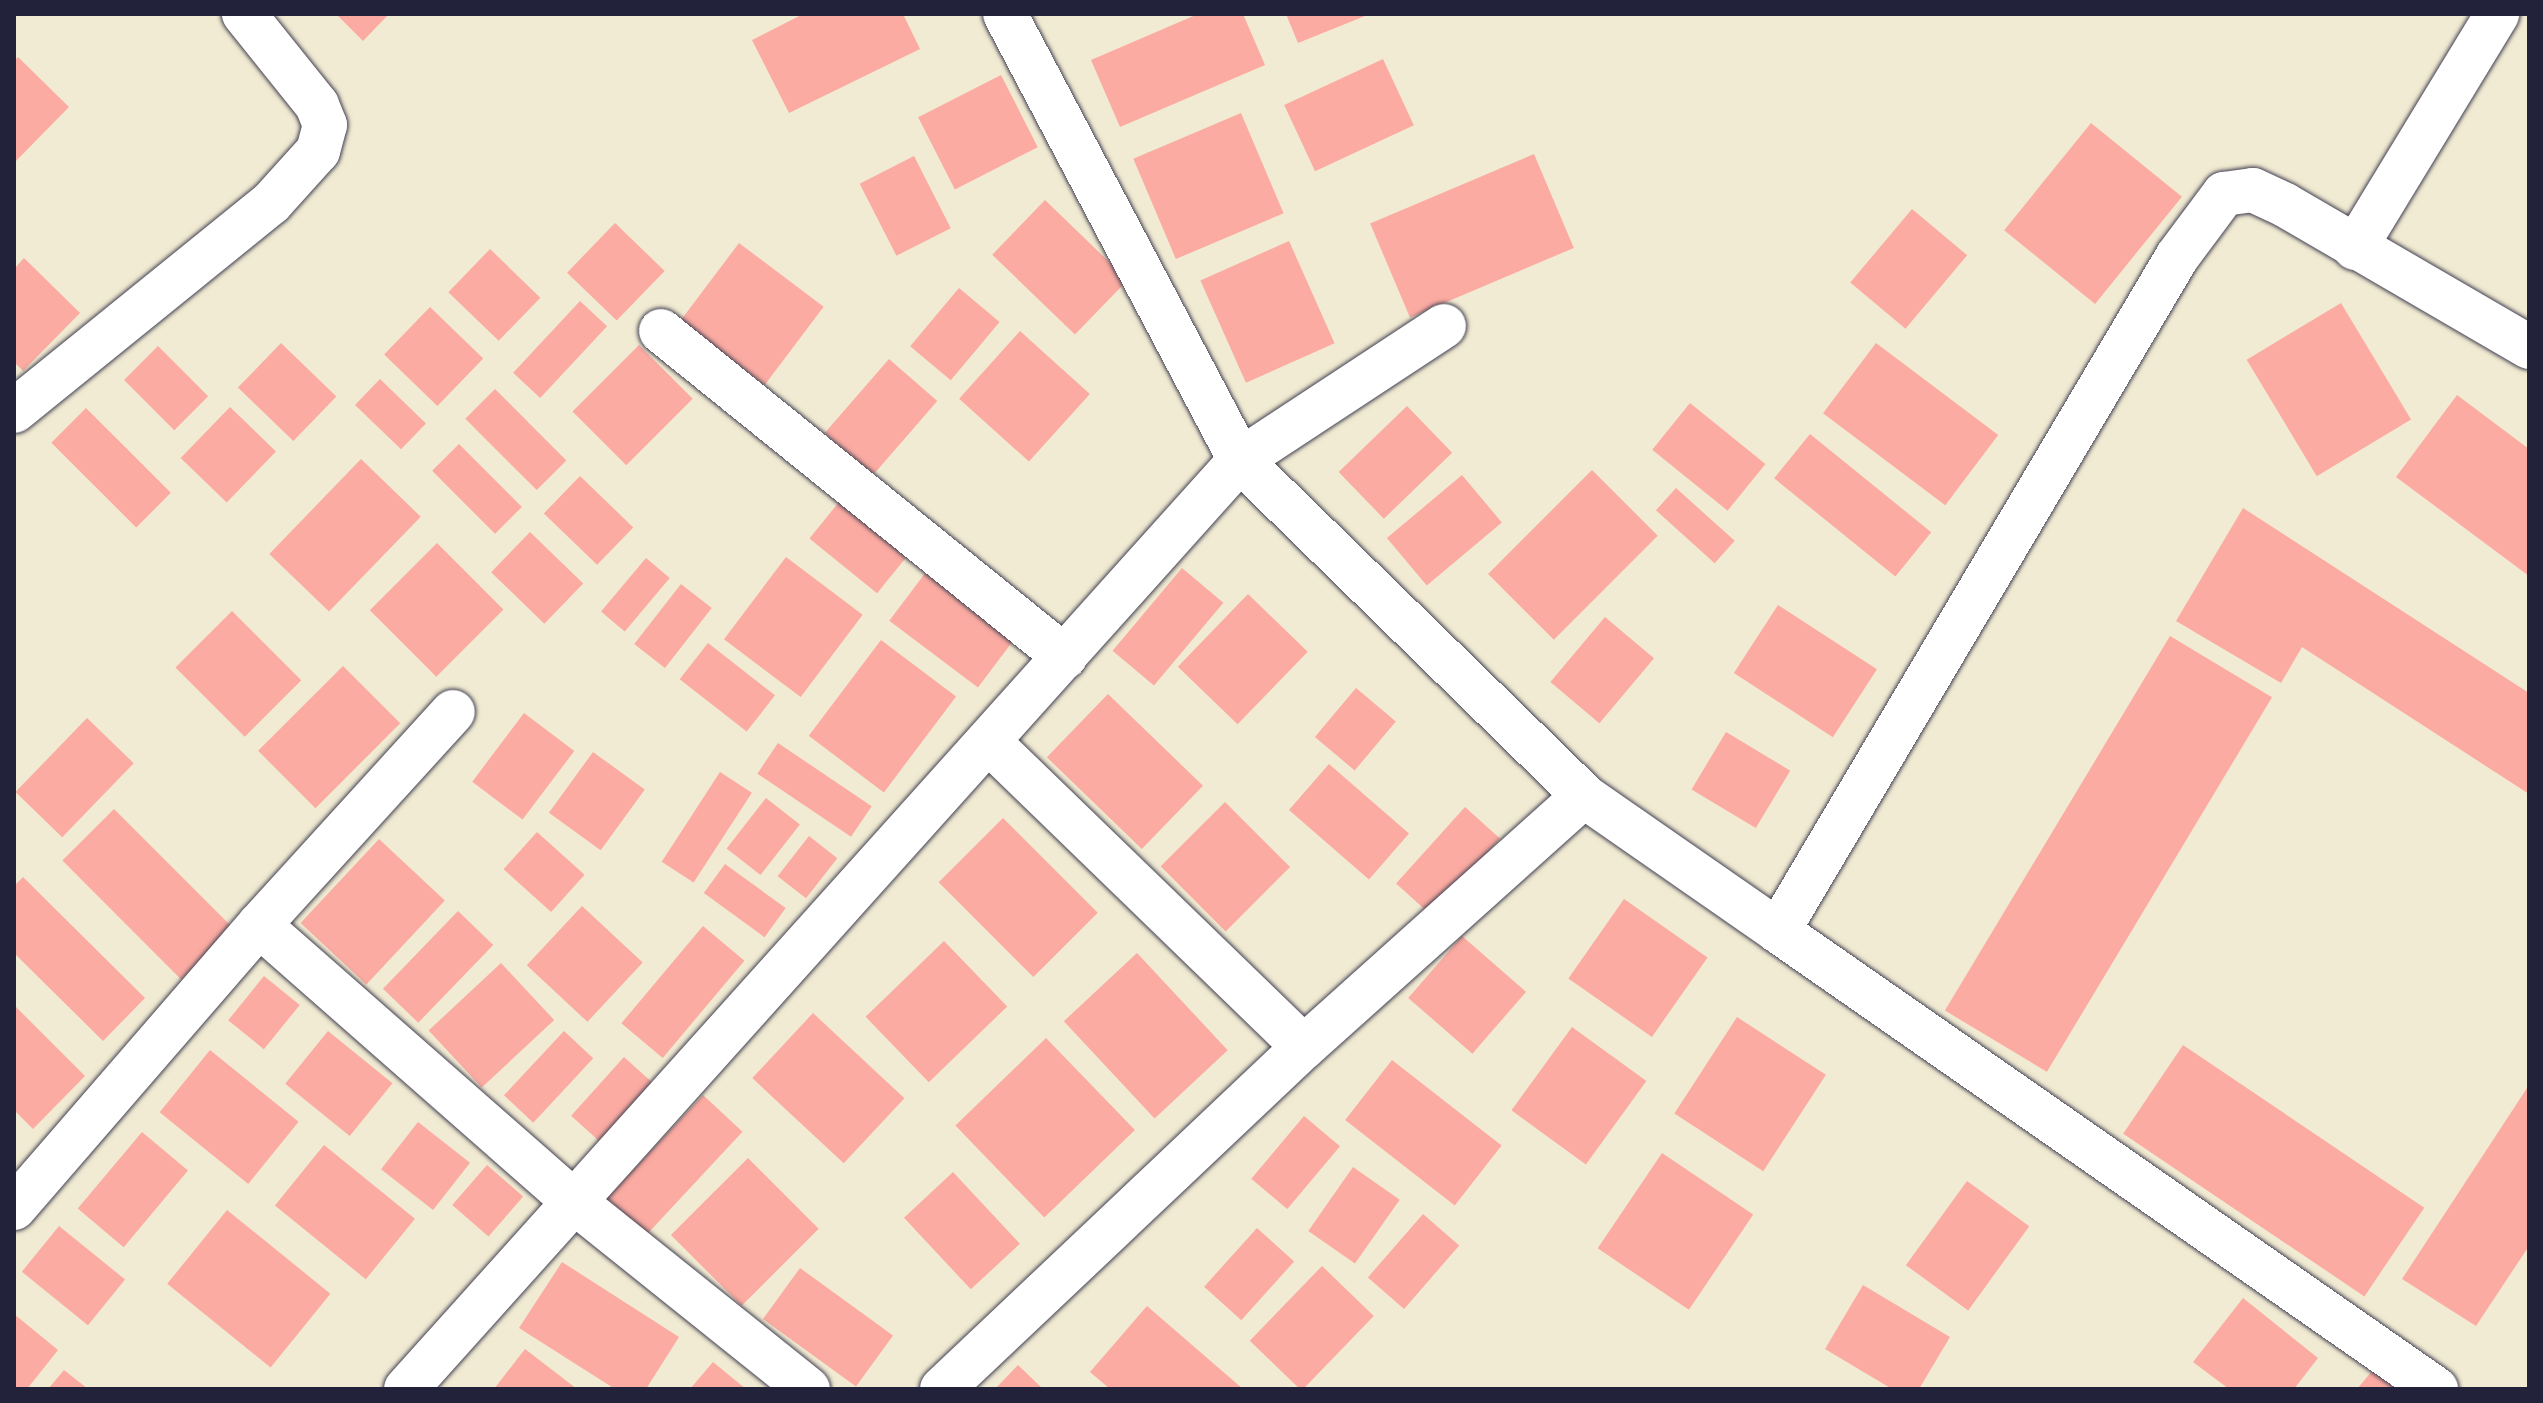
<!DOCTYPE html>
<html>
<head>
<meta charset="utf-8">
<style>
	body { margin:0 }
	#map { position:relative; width:2543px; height:1403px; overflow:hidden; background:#f2ebd3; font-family:"Balsamiq Sans",sans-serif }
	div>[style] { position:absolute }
	.building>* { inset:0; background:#fbaba1; transform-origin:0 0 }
	.roads { filter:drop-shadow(0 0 2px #414052) drop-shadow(0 0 2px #414052) }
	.minor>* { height:44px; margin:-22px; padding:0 22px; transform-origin:22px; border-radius:22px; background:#fff }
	span { translate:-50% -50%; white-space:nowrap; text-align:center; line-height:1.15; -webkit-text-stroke:6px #fbf7ec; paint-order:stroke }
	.frame { position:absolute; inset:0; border:16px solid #22223b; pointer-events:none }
</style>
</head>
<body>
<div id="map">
	<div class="building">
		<div style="clip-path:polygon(336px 14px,389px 14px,363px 41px)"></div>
		<div style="clip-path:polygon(803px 14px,903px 14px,920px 49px,789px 113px,752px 40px)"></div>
		<div style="clip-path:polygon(1198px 14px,1243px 14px,1265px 65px,1120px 127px,1091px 60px)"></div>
		<div style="clip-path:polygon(1286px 14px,1364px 14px,1365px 16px,1298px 43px)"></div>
		<div style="clip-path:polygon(18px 57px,69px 107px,14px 163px,14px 61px)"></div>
		<div style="left:1383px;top:59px;width:73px;height:109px;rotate:65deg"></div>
		<div style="left:1001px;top:75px;width:81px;height:93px;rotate:63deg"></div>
		<div style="left:1241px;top:113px;width:109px;height:117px;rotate:67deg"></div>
		<div style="left:2091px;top:123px;width:117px;height:138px;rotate:39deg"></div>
		<div style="left:1534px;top:154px;width:102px;height:178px;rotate:67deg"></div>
		<div style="left:914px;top:156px;width:81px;height:61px;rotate:63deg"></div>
		<div style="left:1045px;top:200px;width:115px;height:76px;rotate:44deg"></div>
		<div style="left:1912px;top:209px;width:72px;height:96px;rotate:40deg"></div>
		<div style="left:615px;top:223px;width:69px;height:69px;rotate:44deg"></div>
		<div style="left:1289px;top:241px;width:112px;height:97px;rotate:66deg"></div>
		<div style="left:739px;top:243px;width:106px;height:98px;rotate:37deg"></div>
		<div style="left:490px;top:249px;width:70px;height:60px;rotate:44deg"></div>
		<div style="clip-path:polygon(24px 258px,80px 313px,23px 371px,14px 362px,14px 269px)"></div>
		<div style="left:959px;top:288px;width:53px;height:76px;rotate:40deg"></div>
		<div style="left:580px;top:301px;width:37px;height:98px;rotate:43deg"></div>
		<div style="left:2341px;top:303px;width:136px;height:110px;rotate:59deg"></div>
		<div style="left:430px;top:307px;width:74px;height:66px;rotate:44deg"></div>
		<div style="left:1020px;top:331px;width:94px;height:91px;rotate:42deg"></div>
		<div style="left:281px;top:343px;width:77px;height:62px;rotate:44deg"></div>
		<div style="left:1876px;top:343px;width:153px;height:88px;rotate:37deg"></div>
		<div style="left:639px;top:345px;width:76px;height:94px;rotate:45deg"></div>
		<div style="left:158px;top:346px;width:71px;height:48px;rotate:45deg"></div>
		<div style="left:889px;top:359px;width:64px;height:98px;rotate:41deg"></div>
		<div style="left:380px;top:379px;width:64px;height:36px;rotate:44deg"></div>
		<div style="left:495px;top:389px;width:101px;height:42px;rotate:45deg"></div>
		<div style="clip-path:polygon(2457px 395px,2529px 449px,2529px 576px,2396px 477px)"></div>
		<div style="left:1690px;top:403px;width:97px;height:60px;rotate:39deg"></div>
		<div style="left:1407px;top:406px;width:65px;height:95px;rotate:46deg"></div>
		<div style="left:230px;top:407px;width:64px;height:71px;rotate:44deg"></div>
		<div style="left:86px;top:408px;width:120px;height:49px;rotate:45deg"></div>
		<div style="left:1810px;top:434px;width:156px;height:57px;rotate:39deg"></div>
		<div style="left:459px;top:444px;width:89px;height:38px;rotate:45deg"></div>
		<div style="left:361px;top:459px;width:83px;height:132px;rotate:44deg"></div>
		<div style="left:1592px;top:470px;width:93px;height:147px;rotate:45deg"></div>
		<div style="left:1462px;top:475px;width:62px;height:98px;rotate:50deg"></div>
		<div style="left:580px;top:476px;width:74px;height:52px;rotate:44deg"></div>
		<div style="left:1676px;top:488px;width:79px;height:30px;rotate:42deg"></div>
		<div style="left:839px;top:502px;width:87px;height:47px;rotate:39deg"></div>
		<div style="clip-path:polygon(2243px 508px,2529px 693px,2529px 794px,2302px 647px,2281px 683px,2176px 621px)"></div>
		<div style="left:530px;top:532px;width:74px;height:56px;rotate:44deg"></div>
		<div style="left:437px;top:543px;width:94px;height:95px;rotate:45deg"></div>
		<div style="left:786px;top:557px;width:96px;height:103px;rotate:37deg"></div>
		<div style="left:646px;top:558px;width:31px;height:70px;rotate:40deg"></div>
		<div style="left:1182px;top:568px;width:54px;height:108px;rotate:40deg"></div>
		<div style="left:926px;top:572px;width:111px;height:61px;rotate:37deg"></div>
		<div style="left:681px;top:584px;width:39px;height:76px;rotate:38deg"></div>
		<div style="left:1248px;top:594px;width:83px;height:101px;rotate:44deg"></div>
		<div style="left:1778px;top:605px;width:118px;height:81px;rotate:33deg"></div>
		<div style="left:232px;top:611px;width:98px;height:80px;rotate:45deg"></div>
		<div style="left:1605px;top:617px;width:64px;height:85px;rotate:40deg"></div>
		<div style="left:2170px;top:636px;width:119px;height:437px;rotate:31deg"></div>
		<div style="left:881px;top:640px;width:94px;height:120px;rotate:37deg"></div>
		<div style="left:708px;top:643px;width:85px;height:46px;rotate:38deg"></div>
		<div style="left:343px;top:666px;width:81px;height:120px;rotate:45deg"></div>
		<div style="left:1356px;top:688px;width:52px;height:64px;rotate:40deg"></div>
		<div style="left:1108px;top:694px;width:132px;height:88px;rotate:44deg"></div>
		<div style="left:524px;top:713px;width:63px;height:86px;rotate:37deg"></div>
		<div style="left:87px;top:718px;width:65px;height:103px;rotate:44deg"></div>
		<div style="left:1726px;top:732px;width:75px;height:67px;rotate:31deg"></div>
		<div style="left:778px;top:743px;width:113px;height:37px;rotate:34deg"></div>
		<div style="left:593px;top:752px;width:64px;height:75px;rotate:36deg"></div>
		<div style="left:1329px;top:764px;width:106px;height:61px;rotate:41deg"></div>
		<div style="left:720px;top:772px;width:38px;height:107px;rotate:33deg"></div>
		<div style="left:766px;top:798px;width:43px;height:64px;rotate:38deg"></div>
		<div style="left:1225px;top:802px;width:92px;height:91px;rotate:45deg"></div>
		<div style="left:1465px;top:807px;width:47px;height:103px;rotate:42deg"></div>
		<div style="left:114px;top:809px;width:168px;height:73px;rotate:45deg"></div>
		<div style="left:1003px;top:818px;width:134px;height:91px;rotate:45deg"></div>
		<div style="left:537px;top:832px;width:64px;height:50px;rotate:42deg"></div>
		<div style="left:809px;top:836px;width:36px;height:51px;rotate:38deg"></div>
		<div style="left:379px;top:839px;width:90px;height:115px;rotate:43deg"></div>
		<div style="left:725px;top:864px;width:75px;height:36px;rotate:36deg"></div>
		<div style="clip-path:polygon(23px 877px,145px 998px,103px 1041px,14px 953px,14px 886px)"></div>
		<div style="left:1624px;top:899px;width:102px;height:97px;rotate:35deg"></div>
		<div style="left:582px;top:906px;width:83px;height:81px;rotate:43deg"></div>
		<div style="left:458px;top:911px;width:49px;height:108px;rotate:44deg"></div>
		<div style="left:703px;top:926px;width:54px;height:127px;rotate:40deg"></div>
		<div style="left:1462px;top:936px;width:85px;height:82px;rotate:41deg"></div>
		<div style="left:944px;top:941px;width:91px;height:109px;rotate:46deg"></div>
		<div style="left:1137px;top:953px;width:133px;height:100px;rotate:47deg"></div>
		<div style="left:501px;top:963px;width:78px;height:99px;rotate:47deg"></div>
		<div style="left:264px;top:976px;width:46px;height:57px;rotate:39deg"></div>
		<div style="clip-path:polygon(14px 1005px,85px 1076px,33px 1129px,14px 1110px)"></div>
		<div style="left:813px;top:1013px;width:125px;height:89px;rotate:43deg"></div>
		<div style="left:1737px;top:1017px;width:106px;height:115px;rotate:33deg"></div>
		<div style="left:1572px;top:1027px;width:92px;height:103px;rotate:36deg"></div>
		<div style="left:328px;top:1031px;width:83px;height:68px;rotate:39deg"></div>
		<div style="left:564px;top:1031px;width:40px;height:88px;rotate:43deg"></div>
		<div style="left:1046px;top:1038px;width:128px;height:126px;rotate:46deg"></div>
		<div style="left:2183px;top:1045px;width:291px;height:107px;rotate:34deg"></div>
		<div style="left:210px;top:1050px;width:114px;height:80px;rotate:39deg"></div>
		<div style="left:624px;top:1057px;width:38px;height:79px;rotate:42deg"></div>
		<div style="left:1392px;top:1060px;width:139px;height:76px;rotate:38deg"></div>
		<div style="clip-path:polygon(2529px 1085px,2529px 1246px,2476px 1326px,2402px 1279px)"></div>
		<div style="left:703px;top:1095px;width:54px;height:141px;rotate:43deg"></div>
		<div style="left:1304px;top:1116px;width:47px;height:82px;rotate:40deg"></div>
		<div style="left:418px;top:1122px;width:66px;height:60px;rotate:38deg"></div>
		<div style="left:142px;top:1132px;width:60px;height:100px;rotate:40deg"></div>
		<div style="left:324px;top:1145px;width:117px;height:78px;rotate:39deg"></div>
		<div style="left:1662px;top:1153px;width:110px;height:115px;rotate:34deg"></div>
		<div style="left:748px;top:1158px;width:100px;height:109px;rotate:45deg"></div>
		<div style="left:487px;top:1165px;width:48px;height:53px;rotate:41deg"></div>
		<div style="left:1353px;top:1167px;width:57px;height:78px;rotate:35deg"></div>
		<div style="left:953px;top:1172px;width:98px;height:67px;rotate:47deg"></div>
		<div style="left:1967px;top:1181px;width:77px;height:104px;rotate:36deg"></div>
		<div style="left:227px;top:1210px;width:133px;height:95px;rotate:39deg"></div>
		<div style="left:1423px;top:1214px;width:48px;height:84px;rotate:41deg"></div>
		<div style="left:59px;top:1226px;width:85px;height:59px;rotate:39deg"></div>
		<div style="left:1257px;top:1228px;width:50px;height:79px;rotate:42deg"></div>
		<div style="clip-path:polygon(562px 1262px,679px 1337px,646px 1389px,615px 1389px,519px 1328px)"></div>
		<div style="left:1322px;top:1266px;width:72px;height:104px;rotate:44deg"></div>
		<div style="left:800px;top:1268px;width:115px;height:63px;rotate:36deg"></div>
		<div style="clip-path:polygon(1863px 1285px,1950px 1337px,1919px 1389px,1892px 1389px,1825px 1349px)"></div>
		<div style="clip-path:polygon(2243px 1298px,2318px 1358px,2294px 1389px,2229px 1389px,2193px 1362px)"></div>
		<div style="clip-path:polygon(1147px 1306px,1243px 1389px,1110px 1389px,1090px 1372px)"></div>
		<div style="clip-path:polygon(14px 1314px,58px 1350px,27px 1389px,14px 1389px)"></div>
		<div style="clip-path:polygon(525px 1349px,577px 1389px,494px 1389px)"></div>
		<div style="clip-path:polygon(713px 1362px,746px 1389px,690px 1389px)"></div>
		<div style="clip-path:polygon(1018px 1365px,1043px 1389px,995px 1389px)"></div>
		<div style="clip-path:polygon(64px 1370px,88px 1389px,48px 1389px)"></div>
		<div style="clip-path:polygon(2373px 1370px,2396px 1389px,2357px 1389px)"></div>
	</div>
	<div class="roads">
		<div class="minor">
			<div style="left:1005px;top:14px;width:504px;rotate:62.21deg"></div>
			<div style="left:1240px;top:460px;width:244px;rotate:-33.3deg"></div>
			<div style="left:2355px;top:248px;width:274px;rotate:-58.7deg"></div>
			<div style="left:661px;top:331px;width:519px;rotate:38.9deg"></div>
			<div style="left:14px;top:411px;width:331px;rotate:-39deg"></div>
			<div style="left:271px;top:203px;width:70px;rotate:-47.9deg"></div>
			<div style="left:318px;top:151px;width:27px;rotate:-75deg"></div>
			<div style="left:325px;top:125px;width:22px;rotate:-112deg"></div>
			<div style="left:317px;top:105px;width:117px;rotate:-128.7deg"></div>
			<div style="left:989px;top:742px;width:438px;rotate:44.1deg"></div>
			<div style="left:259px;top:925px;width:423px;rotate:41.3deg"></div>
			<div style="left:577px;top:1204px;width:296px;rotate:38.7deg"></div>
			<div style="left:1778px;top:931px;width:802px;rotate:34.84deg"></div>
			<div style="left:14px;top:1208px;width:374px;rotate:-49.1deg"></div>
			<div style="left:259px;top:925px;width:288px;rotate:-47.7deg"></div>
			<div style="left:406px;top:1389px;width:1248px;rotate:-48.08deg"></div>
			<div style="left:1240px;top:460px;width:481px;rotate:44.3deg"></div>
			<div style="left:1584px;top:796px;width:236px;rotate:34.8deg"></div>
			<div style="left:1778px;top:931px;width:783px;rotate:-59.37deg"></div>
			<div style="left:2177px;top:257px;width:79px;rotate:-53.3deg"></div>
			<div style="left:2224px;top:194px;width:29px;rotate:-8deg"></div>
			<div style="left:2253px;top:190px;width:35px;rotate:25deg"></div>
			<div style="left:2285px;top:205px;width:282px;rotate:30.2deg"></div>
			<div style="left:942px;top:1389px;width:498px;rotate:-43.4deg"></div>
			<div style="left:1304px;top:1047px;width:376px;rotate:-41.9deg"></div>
		</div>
	</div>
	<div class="frame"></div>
</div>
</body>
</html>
